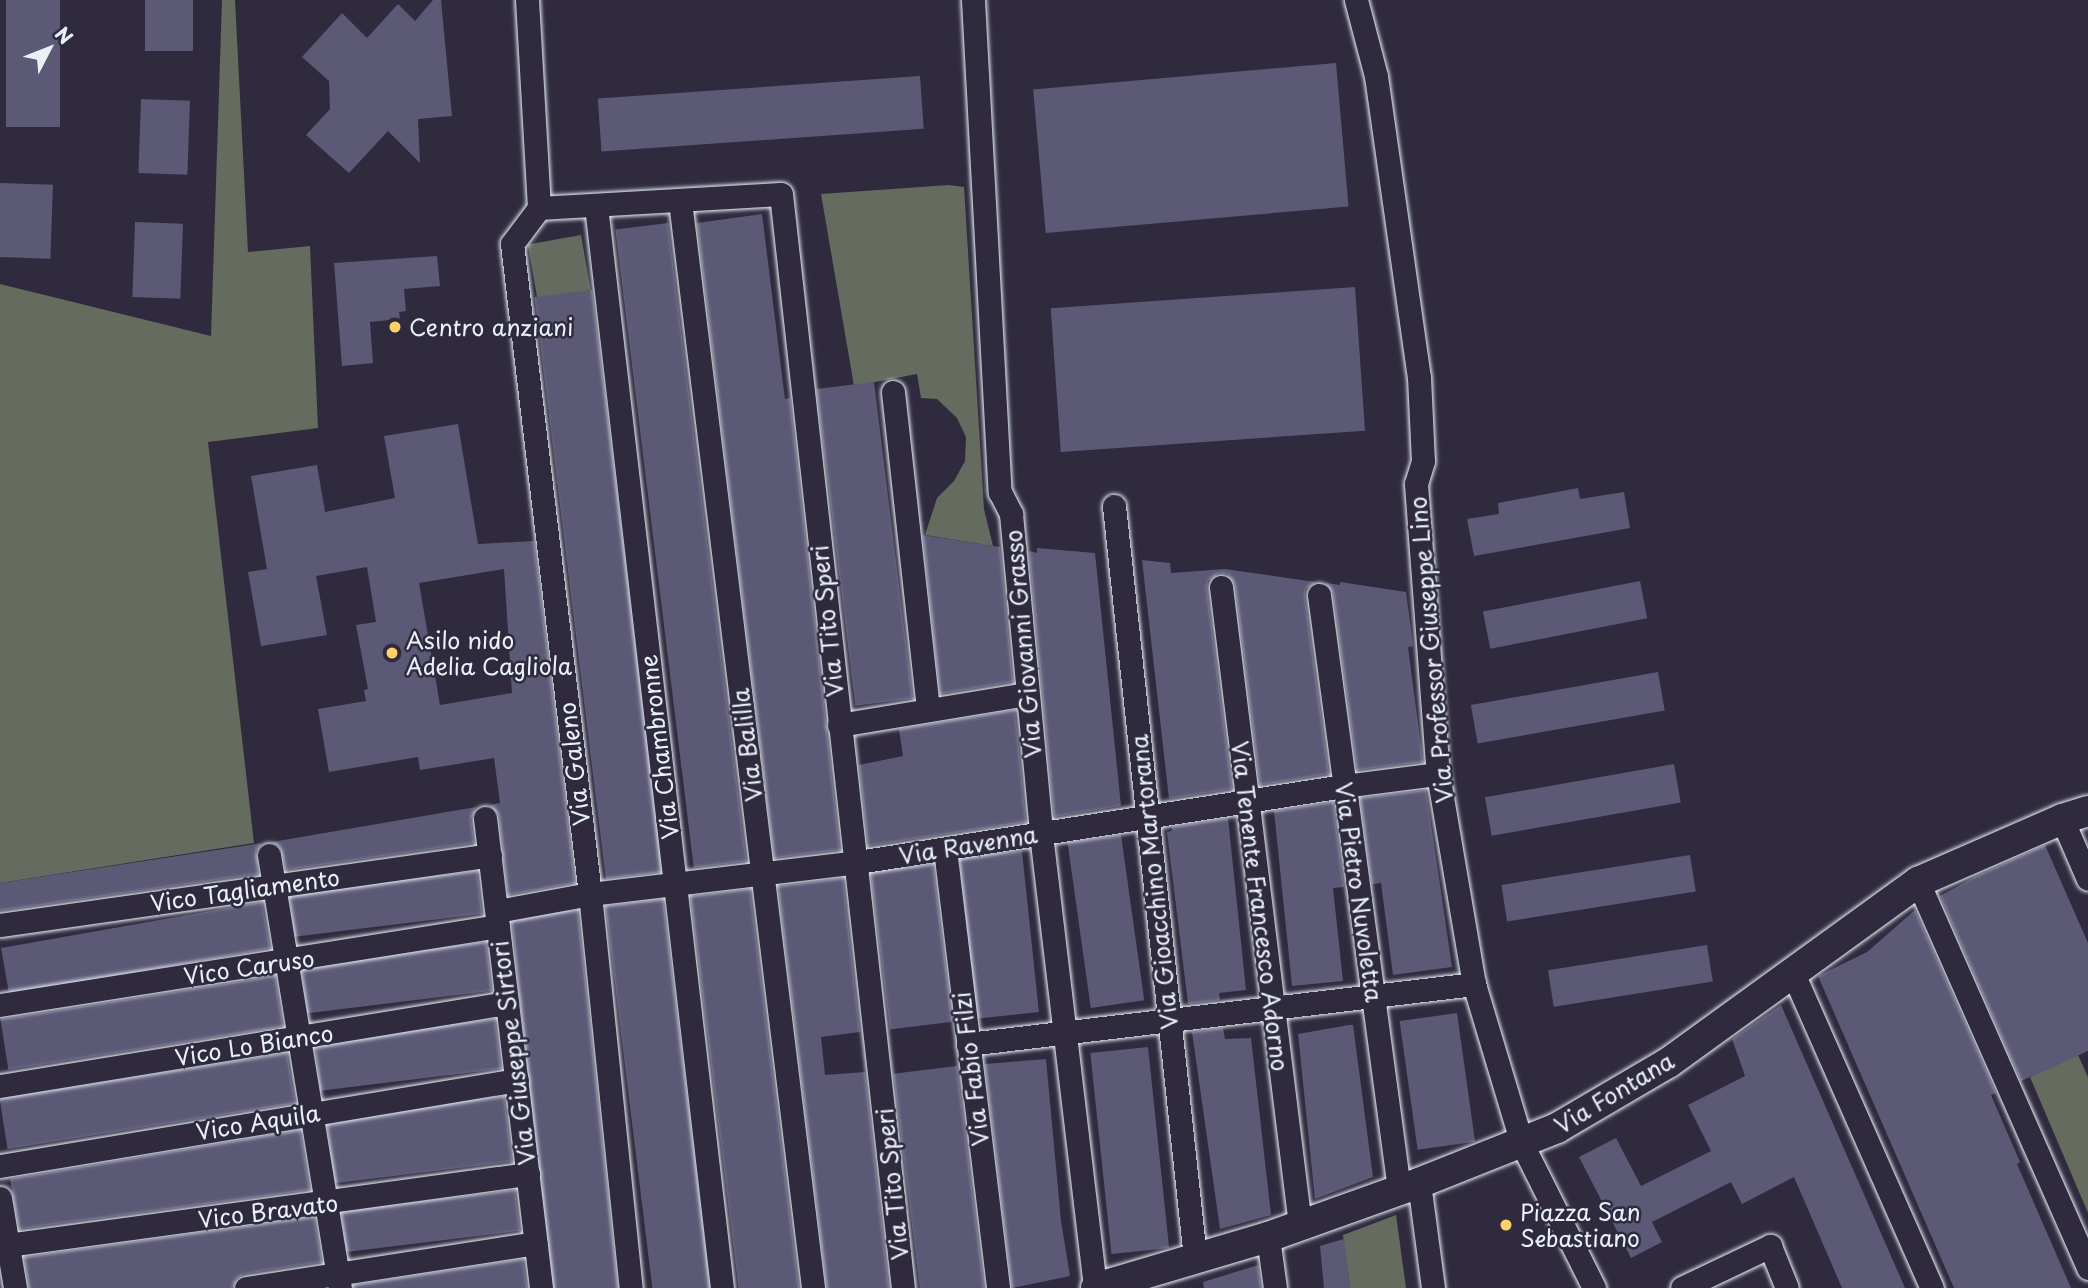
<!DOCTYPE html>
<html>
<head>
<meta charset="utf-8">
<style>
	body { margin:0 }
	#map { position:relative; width:2088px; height:1288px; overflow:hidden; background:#2f2a3d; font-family:"Playpen Sans",sans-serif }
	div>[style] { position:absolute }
	.green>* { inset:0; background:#656b5e; transform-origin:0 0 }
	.building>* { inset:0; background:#5c5977; transform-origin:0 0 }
	.roads { filter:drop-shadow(0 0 2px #e8f1f8) drop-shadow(0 0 2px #e8f1f8) }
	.minor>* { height:23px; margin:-11.5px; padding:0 11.5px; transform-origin:11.5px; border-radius:11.5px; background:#2f2a3d }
	.tertiary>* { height:30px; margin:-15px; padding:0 15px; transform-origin:15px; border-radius:15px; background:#2f2a3d }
	.dots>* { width:19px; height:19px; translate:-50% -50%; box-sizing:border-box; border:4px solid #2f2a3d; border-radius:50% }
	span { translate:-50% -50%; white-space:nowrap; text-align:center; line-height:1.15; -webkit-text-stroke:5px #2f2a3d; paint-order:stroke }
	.poi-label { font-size:23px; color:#e8f1f8 }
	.left { translate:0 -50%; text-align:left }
	.street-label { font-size:23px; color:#e8f1f8 }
	.north { position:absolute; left:14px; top:14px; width:70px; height:70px; -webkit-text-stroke:5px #2f2a3d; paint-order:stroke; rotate:48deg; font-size:19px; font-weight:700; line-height:28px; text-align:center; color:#e8f1f8 }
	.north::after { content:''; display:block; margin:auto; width:24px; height:32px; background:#e8f1f8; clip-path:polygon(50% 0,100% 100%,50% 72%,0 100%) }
</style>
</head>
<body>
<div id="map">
	<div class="green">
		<div style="clip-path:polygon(222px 0,235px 0,248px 252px,310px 246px,318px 428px,208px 442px,254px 843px,0 883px,0 284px,211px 336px)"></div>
		<div style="clip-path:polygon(949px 185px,964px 187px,984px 509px,993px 546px,925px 535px,937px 498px,954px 481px,965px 461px,966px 437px,957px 418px,937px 399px,921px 398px,917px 374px,854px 386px,821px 194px)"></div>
		<div style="left:581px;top:235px;width:56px;height:54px;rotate:80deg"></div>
		<div style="clip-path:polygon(2078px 1055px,2088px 1077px,2088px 1213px,2030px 1077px)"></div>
		<div style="clip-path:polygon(1396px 1215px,1406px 1288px,1350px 1288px,1343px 1235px)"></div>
	</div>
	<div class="building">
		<div style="left:6px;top:0;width:54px;height:127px"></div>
		<div style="left:145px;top:0;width:48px;height:51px"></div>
		<div style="clip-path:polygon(433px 0,441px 0,452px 116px,418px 119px,420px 163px,388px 131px,349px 173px,306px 135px,330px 109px,329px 81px,302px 57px,342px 13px,367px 38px,398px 4px,415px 21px)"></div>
		<div style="left:1336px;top:63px;width:144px;height:304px;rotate:85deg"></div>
		<div style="left:920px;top:76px;width:53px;height:323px;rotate:86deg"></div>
		<div style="left:141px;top:99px;width:49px;height:74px;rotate:2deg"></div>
		<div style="left:0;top:183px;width:53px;height:74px;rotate:2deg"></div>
		<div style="clip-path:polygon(762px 214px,785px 399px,790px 398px,840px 850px,774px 858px,697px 223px)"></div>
		<div style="left:135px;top:222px;width:48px;height:75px;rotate:2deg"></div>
		<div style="left:668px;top:223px;width:643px;height:53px;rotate:83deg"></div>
		<div style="clip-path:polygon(437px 256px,440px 286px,404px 289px,406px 311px,399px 312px,400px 319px,370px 322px,373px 363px,342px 366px,334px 263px)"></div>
		<div style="left:1355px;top:287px;width:144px;height:305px;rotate:86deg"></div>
		<div style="left:592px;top:290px;width:586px;height:58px;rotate:83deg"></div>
		<div style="left:874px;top:382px;width:319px;height:58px;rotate:83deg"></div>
		<div style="clip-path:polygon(evenodd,458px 424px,478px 544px,534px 541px,575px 883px,508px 895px,499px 816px,490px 805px,500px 803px,494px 758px,420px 770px,418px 757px,329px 772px,318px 709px,366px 701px,364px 690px,368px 689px,356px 625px,376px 622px,367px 567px,316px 576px,327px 635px,261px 646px,248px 572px,267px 569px,251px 476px,317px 465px,325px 512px,395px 498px,384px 436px,458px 424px,504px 569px,512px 693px,440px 705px,419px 583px,504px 569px)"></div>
		<div style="clip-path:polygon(1578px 488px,1580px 499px,1624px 492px,1630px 528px,1474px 556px,1467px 519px,1499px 514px,1498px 503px)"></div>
		<div style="clip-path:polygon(923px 535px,1000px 547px,1013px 682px,940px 694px)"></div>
		<div style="clip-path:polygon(1037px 548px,1095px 553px,1121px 806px,1054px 817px,1029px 551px,1037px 553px)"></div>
		<div style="clip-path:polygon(1142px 560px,1170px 563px,1171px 573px,1225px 569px,1316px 582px,1306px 589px,1305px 597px,1329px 774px,1260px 785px,1235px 585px,1227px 574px,1219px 573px,1208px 581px,1207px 589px,1232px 789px,1169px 799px)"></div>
		<div style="left:1640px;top:581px;width:38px;height:160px;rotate:79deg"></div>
		<div style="clip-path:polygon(1340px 582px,1406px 592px,1413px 646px,1408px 647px,1423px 762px,1357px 770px,1333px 593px,1326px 583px,1340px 585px)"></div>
		<div style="left:1658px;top:672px;width:39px;height:190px;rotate:80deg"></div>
		<div style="clip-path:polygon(1015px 710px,1026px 822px,868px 846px,859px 765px,903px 756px,899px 729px)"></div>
		<div style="left:1674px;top:764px;width:39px;height:192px;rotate:80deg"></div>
		<div style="clip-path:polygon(1426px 790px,1452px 967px,1393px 975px,1381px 883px,1372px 884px,1360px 798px)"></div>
		<div style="clip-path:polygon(1333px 802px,1344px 887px,1333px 888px,1343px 981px,1292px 986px,1274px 811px)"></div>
		<div style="clip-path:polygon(476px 807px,471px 819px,474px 843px,286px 870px,280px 847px,272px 842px)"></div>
		<div style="clip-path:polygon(1228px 818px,1246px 990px,1219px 993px,1220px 1000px,1188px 1004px,1167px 832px,1172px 831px,1172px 827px)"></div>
		<div style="left:1121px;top:835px;width:167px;height:54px;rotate:82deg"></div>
		<div style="clip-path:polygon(262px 843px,256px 851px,258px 874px,0 911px,0 883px)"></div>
		<div style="clip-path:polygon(2045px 845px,2088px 943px,2088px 1051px,2021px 1081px,1940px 896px,1976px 876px)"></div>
		<div style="left:1022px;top:851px;width:162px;height:63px;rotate:84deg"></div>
		<div style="left:1690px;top:855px;width:37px;height:191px;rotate:81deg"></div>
		<div style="left:933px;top:864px;width:159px;height:63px;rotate:83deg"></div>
		<div style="left:477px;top:871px;width:43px;height:189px;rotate:83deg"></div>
		<div style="clip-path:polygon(843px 878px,860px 1032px,821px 1037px,825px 1075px,865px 1072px,889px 1288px,827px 1288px,778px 886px)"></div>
		<div style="left:750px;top:889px;width:402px;height:60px;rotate:83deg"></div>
		<div style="left:663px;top:899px;width:392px;height:58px;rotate:83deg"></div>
		<div style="left:262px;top:902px;width:47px;height:265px;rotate:80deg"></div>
		<div style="left:578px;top:910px;width:380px;height:67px;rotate:84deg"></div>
		<div style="clip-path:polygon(1915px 910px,1996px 1093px,1991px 1095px,2020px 1162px,2017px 1164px,2071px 1288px,1954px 1288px,1818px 976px,1867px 952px)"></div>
		<div style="left:486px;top:942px;width:49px;height:186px;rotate:83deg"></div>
		<div style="left:1707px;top:945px;width:37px;height:161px;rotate:81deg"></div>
		<div style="left:275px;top:976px;width:51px;height:278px;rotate:81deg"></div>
		<div style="clip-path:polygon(1781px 1005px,1905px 1288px,1842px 1288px,1794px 1177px,1742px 1204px,1731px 1182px,1652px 1222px,1662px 1242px,1631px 1258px,1579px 1157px,1616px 1138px,1641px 1186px,1711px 1151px,1688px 1105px,1745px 1076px,1732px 1039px)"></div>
		<div style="left:1457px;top:1013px;width:130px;height:58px;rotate:82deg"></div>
		<div style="left:495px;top:1019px;width:50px;height:182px;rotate:83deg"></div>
		<div style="clip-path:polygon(1349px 1025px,1353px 1025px,1373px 1177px,1315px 1199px,1298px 1034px)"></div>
		<div style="clip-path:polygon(1223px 1028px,1225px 1039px,1251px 1038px,1271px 1215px,1220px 1229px,1192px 1032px)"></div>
		<div style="left:1148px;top:1047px;width:202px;height:58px;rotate:84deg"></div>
		<div style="left:287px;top:1053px;width:51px;height:291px;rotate:81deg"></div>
		<div style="clip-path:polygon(1046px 1059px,1061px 1221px,1070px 1276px,1012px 1288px,985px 1064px)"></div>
		<div style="left:957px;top:1066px;width:224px;height:64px;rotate:83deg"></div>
		<div style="left:504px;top:1096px;width:66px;height:179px;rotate:83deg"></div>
		<div style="clip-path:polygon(300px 1130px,310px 1190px,19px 1229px,10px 1179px)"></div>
		<div style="left:515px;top:1190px;width:41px;height:175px;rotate:83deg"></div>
		<div style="clip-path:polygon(314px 1217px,322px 1262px,244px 1274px,237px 1278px,232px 1288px,29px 1288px,24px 1257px)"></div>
		<div style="clip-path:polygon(1344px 1239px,1350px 1288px,1324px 1288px,1320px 1246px)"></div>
		<div style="clip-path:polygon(523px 1259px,527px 1288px,354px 1288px,354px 1285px)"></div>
		<div style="clip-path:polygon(1258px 1265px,1261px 1288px,1204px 1288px,1203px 1282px)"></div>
	</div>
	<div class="roads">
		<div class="minor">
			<div style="left:527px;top:0;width:208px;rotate:86.7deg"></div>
			<div style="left:973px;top:0;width:493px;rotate:86.9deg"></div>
			<div style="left:1000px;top:492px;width:25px;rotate:63deg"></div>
			<div style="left:1011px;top:514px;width:321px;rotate:84.6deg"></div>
			<div style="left:1041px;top:834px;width:457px;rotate:83.2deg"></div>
			<div style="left:1356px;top:0;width:79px;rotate:75.3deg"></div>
			<div style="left:1376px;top:76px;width:304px;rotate:81.9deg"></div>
			<div style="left:1419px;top:377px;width:84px;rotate:87.3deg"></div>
			<div style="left:1423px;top:461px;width:24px;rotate:107deg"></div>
			<div style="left:1416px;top:484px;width:291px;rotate:85.7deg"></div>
			<div style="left:1438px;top:774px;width:213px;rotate:80.3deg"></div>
			<div style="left:1474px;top:984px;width:167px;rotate:73.3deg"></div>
			<div style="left:1522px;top:1144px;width:161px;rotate:63.4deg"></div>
			<div style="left:680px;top:201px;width:1095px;rotate:83.02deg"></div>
			<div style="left:596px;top:206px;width:1089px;rotate:83.36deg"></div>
			<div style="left:539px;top:208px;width:242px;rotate:-3.3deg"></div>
			<div style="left:781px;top:194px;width:1101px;rotate:83.64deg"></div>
			<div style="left:539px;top:208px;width:45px;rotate:126.9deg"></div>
			<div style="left:512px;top:244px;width:655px;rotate:83.16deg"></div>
			<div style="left:590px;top:894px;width:396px;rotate:84.1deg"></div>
			<div style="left:893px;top:392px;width:320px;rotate:83.7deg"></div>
			<div style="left:1114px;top:506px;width:756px;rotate:83.85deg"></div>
			<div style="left:1221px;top:587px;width:643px;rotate:82.94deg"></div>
			<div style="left:1319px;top:595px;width:599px;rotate:82.33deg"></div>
			<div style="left:839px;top:725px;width:190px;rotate:-9.4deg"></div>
			<div style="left:485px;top:818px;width:473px;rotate:83.2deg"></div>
			<div style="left:2062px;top:819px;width:65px;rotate:66.6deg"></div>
			<div style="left:945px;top:849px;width:442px;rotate:83.1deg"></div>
			<div style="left:269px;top:855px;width:439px;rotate:80.7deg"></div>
			<div style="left:1918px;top:882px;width:422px;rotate:66.2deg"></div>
			<div style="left:497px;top:911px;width:95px;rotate:-10.4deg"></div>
			<div style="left:590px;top:894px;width:270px;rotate:-6.8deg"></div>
			<div style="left:858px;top:862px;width:492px;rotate:-8.9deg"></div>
			<div style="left:1344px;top:786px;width:95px;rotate:-7.3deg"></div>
			<div style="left:0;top:925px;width:495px;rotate:-8.1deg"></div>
			<div style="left:1792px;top:971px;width:347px;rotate:66.2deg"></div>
			<div style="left:0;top:1005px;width:504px;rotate:-9.01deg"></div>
			<div style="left:968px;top:1044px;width:510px;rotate:-6.76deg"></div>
			<div style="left:0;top:1086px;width:514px;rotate:-9.3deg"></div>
			<div style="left:0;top:1166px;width:524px;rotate:-9.44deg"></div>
			<div style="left:1419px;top:1183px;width:106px;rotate:82.4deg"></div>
			<div style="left:0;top:1198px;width:91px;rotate:80.5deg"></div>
			<div style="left:1268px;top:1237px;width:51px;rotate:82.2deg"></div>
			<div style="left:0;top:1246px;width:533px;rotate:-7.77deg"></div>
			<div style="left:246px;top:1288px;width:293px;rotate:-8.8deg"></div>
			<div style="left:1682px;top:1288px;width:98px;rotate:-25.5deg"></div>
			<div style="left:1770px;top:1246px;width:45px;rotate:68deg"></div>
		</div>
		<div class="tertiary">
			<div style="left:1096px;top:1288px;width:179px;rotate:-16.5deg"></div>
			<div style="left:1268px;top:1237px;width:160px;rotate:-19.7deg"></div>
			<div style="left:1419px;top:1183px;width:149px;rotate:-21.7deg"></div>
			<div style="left:1557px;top:1128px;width:129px;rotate:-30.4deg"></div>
			<div style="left:1668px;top:1063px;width:309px;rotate:-35.9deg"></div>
			<div style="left:1918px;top:882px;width:157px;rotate:-23.6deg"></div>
			<div style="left:2062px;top:819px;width:27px;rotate:-17deg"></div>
		</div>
	</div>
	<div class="dots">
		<div style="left:395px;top:327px;background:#ffd166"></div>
		<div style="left:392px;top:653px;background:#ffd166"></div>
		<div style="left:1506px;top:1225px;background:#ffd166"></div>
	</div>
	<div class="poi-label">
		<span class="left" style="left:409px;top:327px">Centro anziani</span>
		<span class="left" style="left:406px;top:653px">Asilo nido<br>Adelia Cagliola</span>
		<span class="left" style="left:1520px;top:1225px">Piazza San<br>Sebastiano</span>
	</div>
	<div class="street-label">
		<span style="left:827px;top:621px;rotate:-96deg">Via Tito Speri</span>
		<span style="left:1023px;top:644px;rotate:-95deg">Via Giovanni Grasso</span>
		<span style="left:1431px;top:650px;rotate:-95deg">Via Professor Giuseppe Lino</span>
		<span style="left:747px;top:745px;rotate:-97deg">Via Balilla</span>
		<span style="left:659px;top:747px;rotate:-97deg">Via Chambronne</span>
		<span style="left:574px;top:764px;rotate:-97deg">Via Galeno</span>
		<span style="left:968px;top:845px;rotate:-9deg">Via Ravenna</span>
		<span style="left:1154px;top:882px;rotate:-96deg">Via Gioacchino Martorana</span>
		<span style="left:245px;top:890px;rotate:-8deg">Vico Tagliamento</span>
		<span style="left:1359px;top:892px;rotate:82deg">Via Pietro Nuvoletta</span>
		<span style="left:1260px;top:906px;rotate:83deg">Via Tenente Francesco Adorno</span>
		<span style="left:249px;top:967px;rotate:-8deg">Vico Caruso</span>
		<span style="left:254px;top:1045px;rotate:-9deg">Vico Lo Bianco</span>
		<span style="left:513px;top:1053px;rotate:-97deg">Via Giuseppe Sirtori</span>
		<span style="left:971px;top:1069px;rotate:-97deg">Via Fabio Filzi</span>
		<span style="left:1614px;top:1093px;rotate:-31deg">Via Fontana</span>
		<span style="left:258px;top:1122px;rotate:-9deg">Vico Aquila</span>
		<span style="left:892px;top:1184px;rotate:-96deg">Via Tito Speri</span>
		<span style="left:268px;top:1211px;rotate:-7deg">Vico Bravato</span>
	</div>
	<div class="north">N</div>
</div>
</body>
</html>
